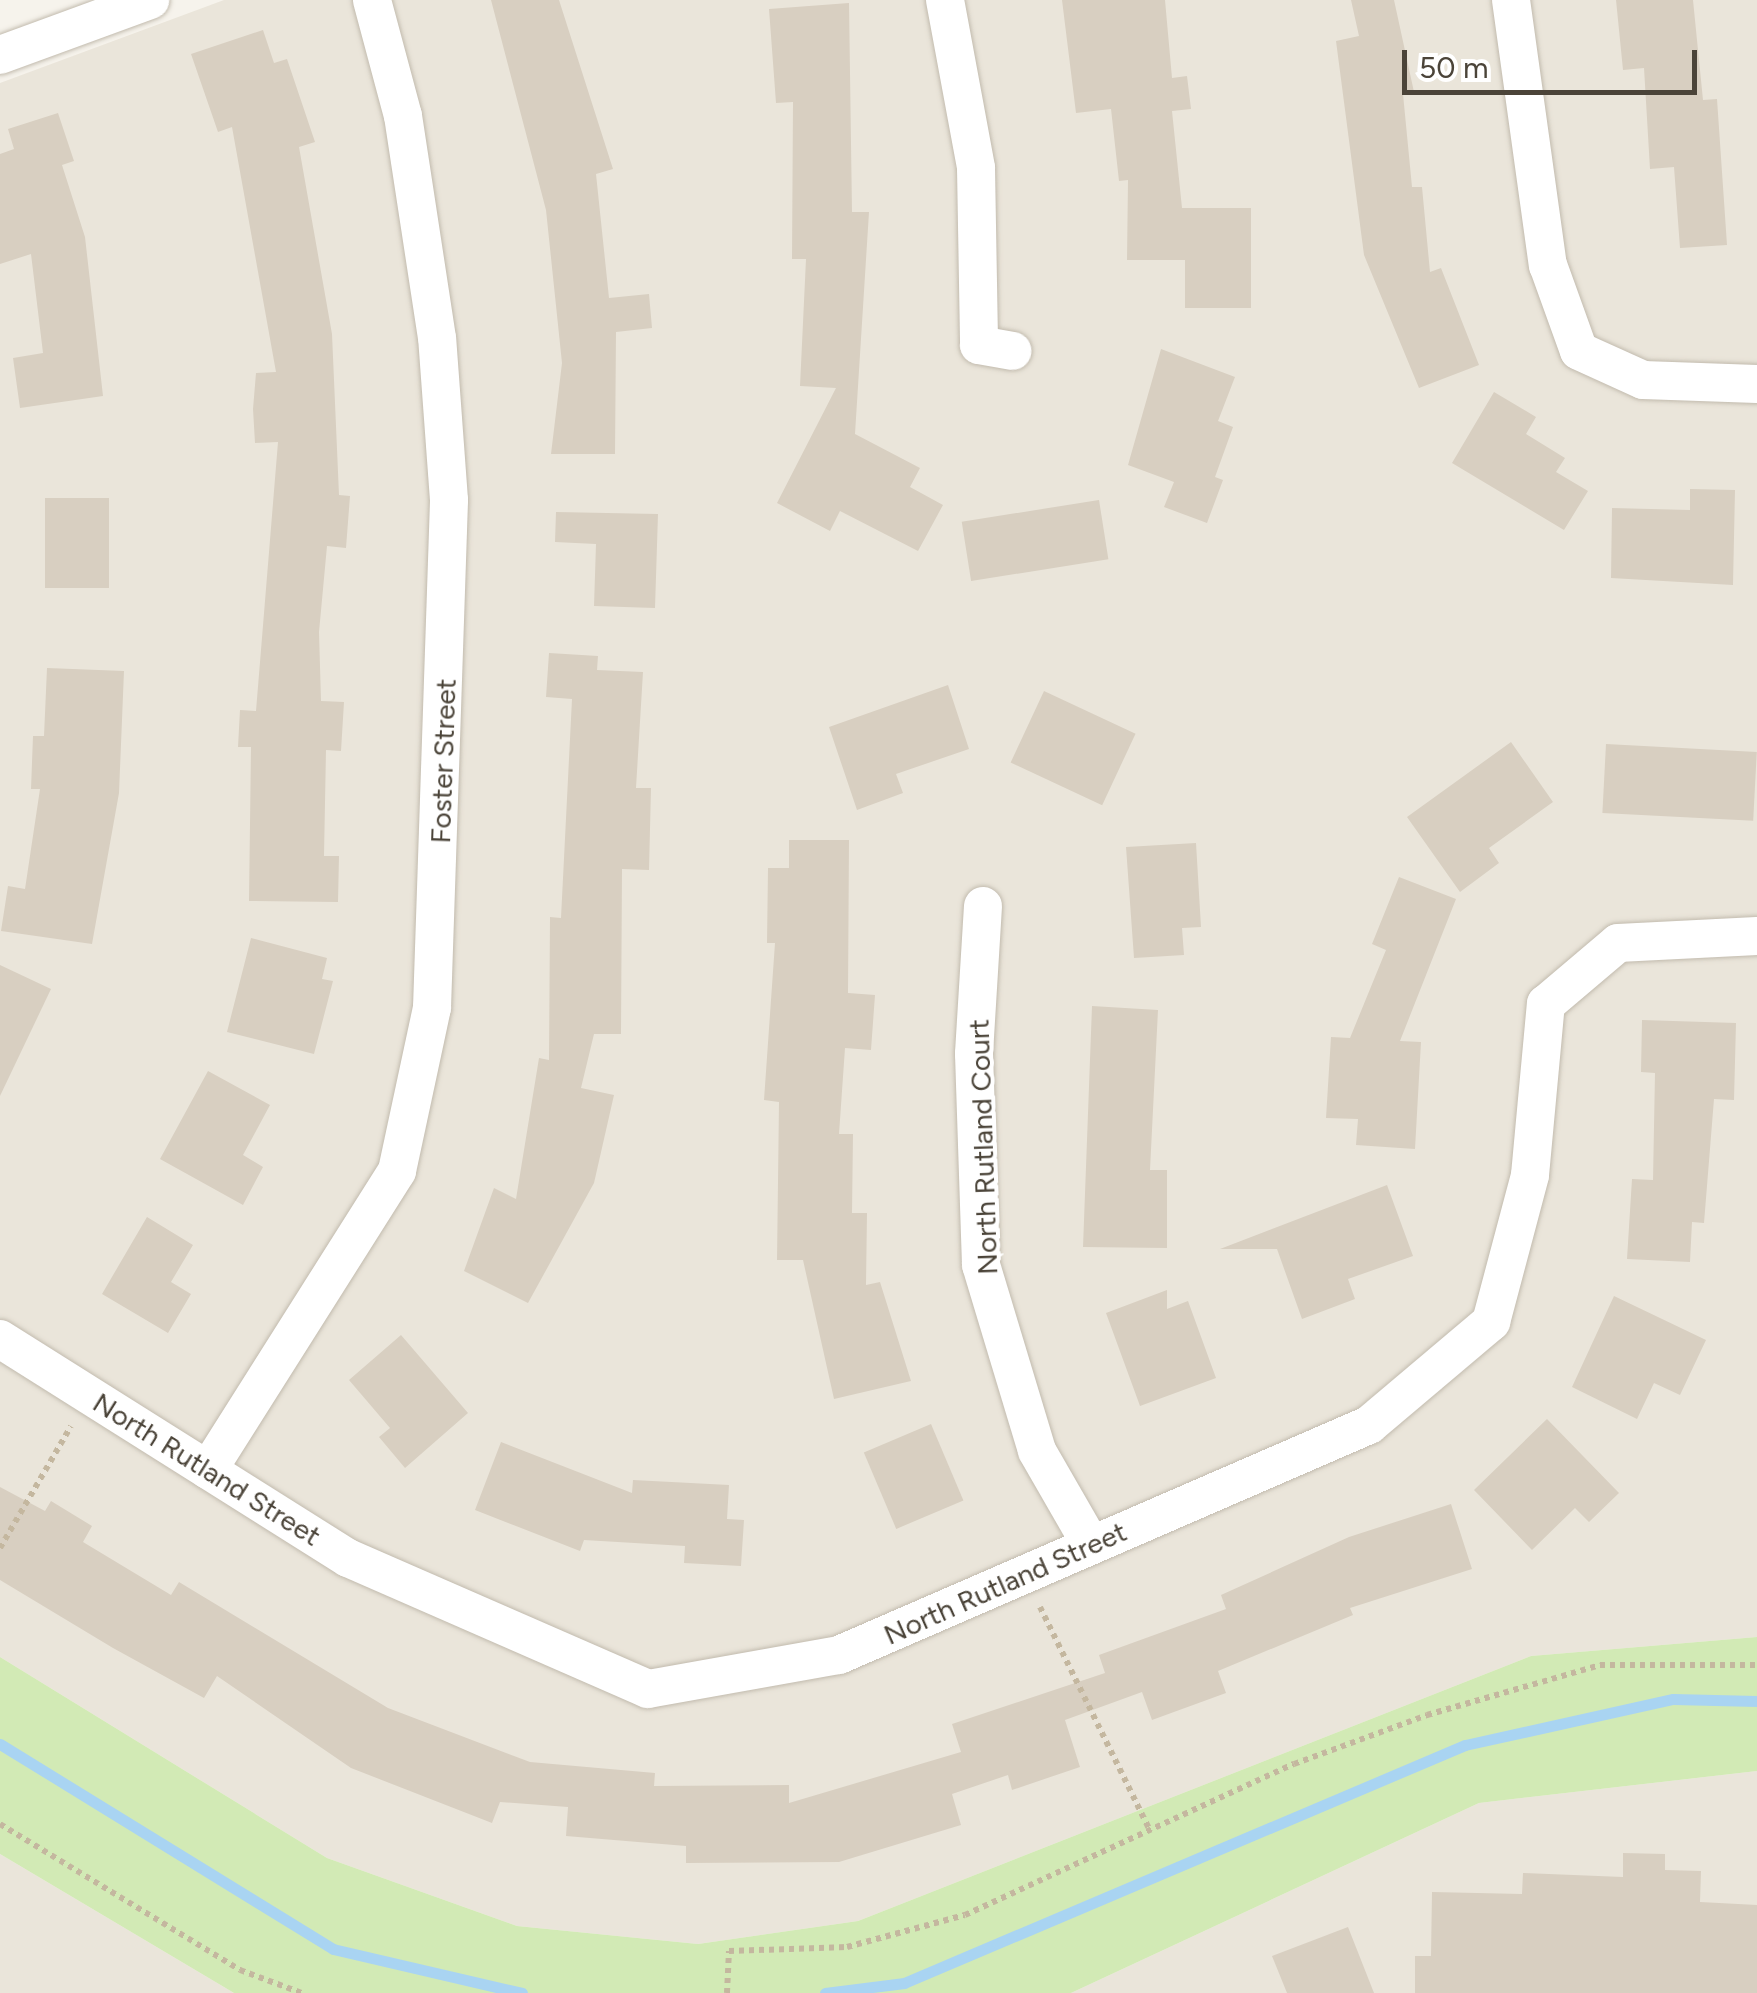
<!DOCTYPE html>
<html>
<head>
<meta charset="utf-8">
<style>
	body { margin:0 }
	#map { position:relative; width:1757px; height:1993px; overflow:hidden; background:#f6f3ec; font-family:Figtree,sans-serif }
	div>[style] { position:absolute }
	.residential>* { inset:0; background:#eae5da }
	.green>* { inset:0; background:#d2eab5 }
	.stream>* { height:11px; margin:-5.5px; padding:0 5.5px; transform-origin:5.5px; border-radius:5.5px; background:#a9d4f2 }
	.building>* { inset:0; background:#d8cfc1; transform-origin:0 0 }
	.path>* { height:6px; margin-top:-3px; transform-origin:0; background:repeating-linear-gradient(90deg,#c4b79f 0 5px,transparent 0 10px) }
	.roads { filter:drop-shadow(0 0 2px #c2bbae) drop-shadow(0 0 2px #c2bbae) }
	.minor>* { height:38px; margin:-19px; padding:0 19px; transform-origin:19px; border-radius:19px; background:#fff }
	span { translate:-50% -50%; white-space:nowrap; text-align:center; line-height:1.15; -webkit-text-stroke:8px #fff; paint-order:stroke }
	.street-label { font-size:28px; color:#4b4439 }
	.scale { position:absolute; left:1402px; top:50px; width:295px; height:45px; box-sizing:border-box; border:5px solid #4b4439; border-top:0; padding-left:12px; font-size:30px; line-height:35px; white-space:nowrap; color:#4b4439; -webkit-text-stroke:8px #fff; paint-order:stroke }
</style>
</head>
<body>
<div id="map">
	<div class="residential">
		<div style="clip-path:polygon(224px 0,1757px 0,1757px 1637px,1531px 1656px,858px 1921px,698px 1944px,517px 1926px,327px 1858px,0 1657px,0 83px)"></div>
		<div style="clip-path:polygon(1757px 1771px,1757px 1993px,1071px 1993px,1479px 1803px)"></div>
		<div style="clip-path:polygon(0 1854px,234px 1993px,0 1993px)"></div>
	</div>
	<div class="green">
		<div style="clip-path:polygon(1757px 1637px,1757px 1771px,1479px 1803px,1071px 1993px,234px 1993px,0 1854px,0 1657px,327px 1858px,517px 1926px,698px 1944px,858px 1921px,1531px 1656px)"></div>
	</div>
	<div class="stream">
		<div style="left:0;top:1744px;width:391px;rotate:31.6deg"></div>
		<div style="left:333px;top:1949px;width:194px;rotate:13.1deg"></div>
		<div style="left:825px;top:1993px;width:80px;rotate:-7.2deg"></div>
		<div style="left:904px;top:1983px;width:609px;rotate:-22.99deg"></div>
		<div style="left:1465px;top:1745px;width:213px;rotate:-12.5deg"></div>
		<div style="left:1673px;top:1699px;width:84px;rotate:1.4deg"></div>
	</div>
	<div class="building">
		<div style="clip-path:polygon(491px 0,559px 0,613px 169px,596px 174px,609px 298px,649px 294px,652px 328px,616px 332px,615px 454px,551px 454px,562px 363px,546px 210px)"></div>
		<div style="clip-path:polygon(1062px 0,1165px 0,1172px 78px,1187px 76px,1191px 109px,1172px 111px,1182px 208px,1251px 208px,1251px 308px,1185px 308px,1185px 260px,1127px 260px,1128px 180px,1119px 181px,1111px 109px,1076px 113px)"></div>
		<div style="clip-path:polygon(1351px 0,1394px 0,1414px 92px,1403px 94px,1412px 187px,1422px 187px,1430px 272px,1441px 268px,1479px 365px,1419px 388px,1364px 255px,1336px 41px,1359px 36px)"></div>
		<div style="clip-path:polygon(1616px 0,1693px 0,1703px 100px,1717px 99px,1727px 245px,1680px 248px,1674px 167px,1650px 169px,1644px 68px,1623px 70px)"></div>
		<div style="clip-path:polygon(849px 3px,852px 212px,869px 212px,855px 434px,920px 468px,910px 487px,943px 505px,918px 551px,840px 511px,830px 531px,777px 503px,836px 388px,800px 386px,806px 259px,792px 259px,793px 102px,776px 103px,769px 9px)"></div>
		<div style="clip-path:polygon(263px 30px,274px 63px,287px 59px,315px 142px,299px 147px,332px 334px,339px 495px,350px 496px,346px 548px,327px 546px,319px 632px,321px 701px,344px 702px,341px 751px,326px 750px,324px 856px,339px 856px,338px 902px,249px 901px,251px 747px,238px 747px,240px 710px,256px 711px,278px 442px,255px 443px,253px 409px,256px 373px,276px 372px,232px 127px,218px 132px,191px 54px)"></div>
		<div style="clip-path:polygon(58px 113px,74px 161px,62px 165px,85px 237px,103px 396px,20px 408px,13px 358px,43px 353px,31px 254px,0 264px,0 154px,14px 149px,8px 129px)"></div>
		<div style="clip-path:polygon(1161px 349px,1235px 377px,1218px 421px,1233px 427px,1215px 477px,1223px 480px,1207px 523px,1164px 507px,1174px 482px,1128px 465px)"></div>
		<div style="clip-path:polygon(1494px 392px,1536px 417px,1526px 434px,1565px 458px,1556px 472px,1588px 491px,1564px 530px,1452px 463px)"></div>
		<div style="clip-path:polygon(1690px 489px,1735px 490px,1733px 585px,1611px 578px,1612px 508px,1690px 510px)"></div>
		<div style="left:45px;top:498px;width:64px;height:90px"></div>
		<div style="left:1099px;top:500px;width:60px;height:139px;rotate:81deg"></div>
		<div style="clip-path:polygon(556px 512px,658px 514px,655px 608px,594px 606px,596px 544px,555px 542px)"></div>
		<div style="clip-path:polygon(549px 653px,598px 656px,597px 670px,643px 672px,636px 788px,651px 788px,649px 870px,622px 869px,621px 1034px,594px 1034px,581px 1088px,614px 1095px,594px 1183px,528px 1303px,464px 1271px,494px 1188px,516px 1199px,539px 1058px,549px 1060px,550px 917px,561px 918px,572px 699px,546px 697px)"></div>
		<div style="clip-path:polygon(47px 668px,124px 671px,119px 793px,92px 944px,1px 931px,8px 886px,25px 889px,40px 789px,31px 789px,33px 736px,44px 736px)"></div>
		<div style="clip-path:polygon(948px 685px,969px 749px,896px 774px,903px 793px,857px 810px,829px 727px)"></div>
		<div style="left:1044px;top:691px;width:101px;height:79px;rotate:25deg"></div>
		<div style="clip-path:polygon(1511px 742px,1553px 802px,1489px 848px,1499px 863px,1460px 892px,1407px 817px)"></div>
		<div style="left:1606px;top:744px;width:151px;height:69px;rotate:3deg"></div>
		<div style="clip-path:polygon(789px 840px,849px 840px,848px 993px,875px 995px,871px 1050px,845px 1048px,839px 1134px,853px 1134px,852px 1213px,867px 1213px,866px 1285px,880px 1282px,911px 1381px,834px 1399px,803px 1260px,777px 1260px,779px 1102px,764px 1100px,775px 943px,767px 943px,768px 868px,789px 868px)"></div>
		<div style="clip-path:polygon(1196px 843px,1201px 927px,1182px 928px,1184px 955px,1134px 958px,1126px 847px)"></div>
		<div style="clip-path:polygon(1399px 877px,1456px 899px,1400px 1041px,1421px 1042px,1415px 1149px,1356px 1145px,1358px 1119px,1326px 1118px,1331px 1037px,1350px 1038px,1386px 950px,1372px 944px)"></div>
		<div style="clip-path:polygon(251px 938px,327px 958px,322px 979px,333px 981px,314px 1054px,227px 1032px)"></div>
		<div style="clip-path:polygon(0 965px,51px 989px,0 1096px)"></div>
		<div style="clip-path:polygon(1092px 1006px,1158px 1010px,1150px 1170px,1167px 1170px,1167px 1248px,1083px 1247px)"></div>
		<div style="clip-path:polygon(1642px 1020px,1736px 1023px,1734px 1100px,1714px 1099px,1704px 1223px,1692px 1222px,1690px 1262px,1627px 1259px,1632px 1179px,1653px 1180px,1655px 1073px,1641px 1072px)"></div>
		<div style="clip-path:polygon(208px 1071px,270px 1105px,243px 1155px,263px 1167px,243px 1205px,160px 1159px)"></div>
		<div style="clip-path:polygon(1387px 1185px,1413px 1256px,1348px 1279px,1355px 1299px,1302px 1319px,1277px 1249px,1220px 1249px)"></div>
		<div style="clip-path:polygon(147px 1217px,193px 1245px,171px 1282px,191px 1294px,168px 1333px,102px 1294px)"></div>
		<div style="clip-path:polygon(1167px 1290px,1167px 1309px,1188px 1301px,1216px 1378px,1140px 1406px,1106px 1313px)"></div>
		<div style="clip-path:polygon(1614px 1296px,1706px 1340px,1680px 1395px,1654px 1383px,1637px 1419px,1572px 1387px)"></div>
		<div style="clip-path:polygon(401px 1335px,468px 1413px,405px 1468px,379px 1437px,390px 1428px,349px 1380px)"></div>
		<div style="clip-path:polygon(1547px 1419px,1619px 1493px,1589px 1522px,1575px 1508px,1532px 1550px,1474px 1490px)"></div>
		<div style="left:931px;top:1424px;width:83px;height:73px;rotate:67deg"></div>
		<div style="clip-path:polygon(501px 1442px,632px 1493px,633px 1480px,729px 1485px,727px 1519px,744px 1520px,741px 1566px,684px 1563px,685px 1546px,584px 1540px,580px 1551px,475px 1510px)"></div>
		<div style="clip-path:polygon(0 1487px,45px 1511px,51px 1501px,92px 1526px,83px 1542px,171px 1595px,179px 1582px,388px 1708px,530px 1762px,655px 1773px,654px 1786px,789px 1785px,789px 1803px,961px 1752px,952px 1724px,1105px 1673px,1099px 1655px,1226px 1609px,1221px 1595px,1349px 1537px,1451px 1504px,1472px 1569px,1350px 1608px,1353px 1615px,1218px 1671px,1226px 1693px,1152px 1720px,1142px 1692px,1065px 1720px,1080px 1767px,1012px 1790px,1008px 1775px,952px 1794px,961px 1825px,839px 1862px,686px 1863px,686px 1846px,566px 1836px,568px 1807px,500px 1802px,492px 1823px,351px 1768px,217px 1676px,204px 1698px,113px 1648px,0 1580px)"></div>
		<div style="clip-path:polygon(1623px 1853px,1665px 1854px,1665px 1870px,1701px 1871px,1700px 1902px,1757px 1905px,1757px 1993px,1415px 1993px,1415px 1956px,1431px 1956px,1432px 1892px,1522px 1894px,1523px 1873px,1623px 1877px)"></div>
		<div style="clip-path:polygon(1348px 1927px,1374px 1993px,1287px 1993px,1272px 1956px)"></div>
	</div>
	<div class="path">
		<div style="left:0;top:1548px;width:141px;rotate:-59.8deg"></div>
		<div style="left:1040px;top:1607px;width:250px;rotate:63.8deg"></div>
		<div style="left:0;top:1824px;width:281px;rotate:31.3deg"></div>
		<div style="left:240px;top:1970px;width:66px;rotate:20.4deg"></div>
		<div style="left:727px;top:1993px;width:42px;rotate:-87.3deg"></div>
		<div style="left:729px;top:1951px;width:118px;rotate:-1.9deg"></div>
		<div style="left:847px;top:1947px;width:122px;rotate:-15.2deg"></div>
		<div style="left:965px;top:1915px;width:362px;rotate:-24.7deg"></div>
		<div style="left:1294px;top:1764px;width:142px;rotate:-20.2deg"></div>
		<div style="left:1427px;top:1715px;width:180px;rotate:-16.1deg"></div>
		<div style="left:1600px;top:1665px;width:157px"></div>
	</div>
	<div class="roads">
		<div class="minor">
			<div style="left:945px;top:0;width:171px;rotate:79.5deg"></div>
			<div style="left:976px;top:168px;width:177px;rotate:89deg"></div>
			<div style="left:979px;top:345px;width:34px;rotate:10deg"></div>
			<div style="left:1511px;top:0;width:268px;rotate:82.1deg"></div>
			<div style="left:1548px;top:265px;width:91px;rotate:70.2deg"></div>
			<div style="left:1579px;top:351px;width:70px;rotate:24.4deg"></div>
			<div style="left:1643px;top:380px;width:114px;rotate:2deg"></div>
			<div style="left:0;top:55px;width:160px;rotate:-20.1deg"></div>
			<div style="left:983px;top:906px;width:148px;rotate:93.5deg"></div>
			<div style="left:974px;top:1054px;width:211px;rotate:88.1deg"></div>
			<div style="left:981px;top:1265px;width:194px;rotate:73.2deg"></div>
			<div style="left:1037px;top:1451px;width:108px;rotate:60.1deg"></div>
			<div style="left:0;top:1339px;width:411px;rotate:32.2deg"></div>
			<div style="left:348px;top:1558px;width:327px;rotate:23.6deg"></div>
			<div style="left:648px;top:1689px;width:194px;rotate:-10.1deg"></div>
			<div style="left:839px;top:1655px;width:578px;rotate:-23.46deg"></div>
			<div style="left:1369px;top:1425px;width:160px;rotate:-40.2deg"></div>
			<div style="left:1491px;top:1322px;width:152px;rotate:-75.1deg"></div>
			<div style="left:1530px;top:1175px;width:172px;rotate:-84.7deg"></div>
			<div style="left:1546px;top:1004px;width:94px;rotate:-40.3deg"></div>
			<div style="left:1618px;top:943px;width:139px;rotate:-2.9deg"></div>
			<div style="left:208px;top:1470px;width:354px;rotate:-57.7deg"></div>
			<div style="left:397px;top:1171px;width:167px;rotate:-77.9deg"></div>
			<div style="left:432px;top:1008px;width:508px;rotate:-88.08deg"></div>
			<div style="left:449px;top:500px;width:162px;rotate:-94.2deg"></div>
			<div style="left:437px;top:338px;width:225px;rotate:-98.7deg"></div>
			<div style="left:403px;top:116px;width:120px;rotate:-105deg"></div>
		</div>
	</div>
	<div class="street-label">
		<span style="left:443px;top:761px;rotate:-88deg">Foster Street</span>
		<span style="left:983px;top:1147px;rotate:-92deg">North Rutland Court</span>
		<span style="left:207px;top:1469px;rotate:32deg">North Rutland Street</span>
		<span style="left:1005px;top:1583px;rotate:-24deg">North Rutland Street</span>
	</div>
	<div class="scale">50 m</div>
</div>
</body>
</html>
